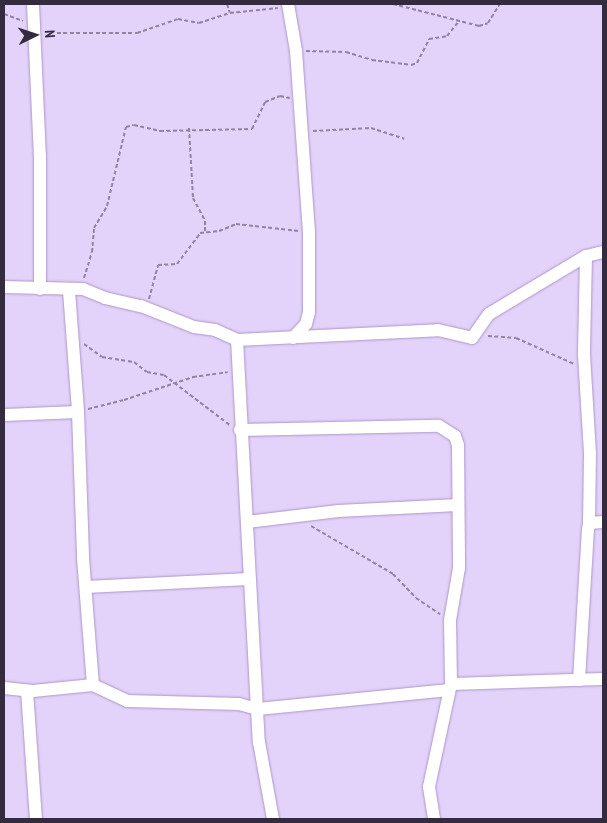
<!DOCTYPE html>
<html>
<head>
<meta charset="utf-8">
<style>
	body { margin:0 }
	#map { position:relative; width:607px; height:823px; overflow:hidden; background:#e3d2fa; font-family:"PT Sans Narrow",sans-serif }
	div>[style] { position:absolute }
	.path>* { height:2px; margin-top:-1px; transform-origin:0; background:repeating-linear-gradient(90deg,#9184a2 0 4px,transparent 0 6.5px) }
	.roads { filter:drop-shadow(0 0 1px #ac97c7) drop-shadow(0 0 1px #ac97c7) }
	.minor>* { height:12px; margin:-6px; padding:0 6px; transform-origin:6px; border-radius:6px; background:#fff }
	span { translate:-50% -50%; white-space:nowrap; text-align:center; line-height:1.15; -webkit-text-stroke:5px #e3d2fa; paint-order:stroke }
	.frame { position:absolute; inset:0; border:5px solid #342b3f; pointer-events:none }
	.north { position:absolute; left:10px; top:10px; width:50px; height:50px; -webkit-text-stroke:4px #e3d2fa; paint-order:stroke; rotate:86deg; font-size:14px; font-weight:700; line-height:20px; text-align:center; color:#342b3f }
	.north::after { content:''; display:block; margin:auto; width:18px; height:22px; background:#342b3f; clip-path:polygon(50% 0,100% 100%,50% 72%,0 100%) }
</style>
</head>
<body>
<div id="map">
	<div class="path">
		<div style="left:227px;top:4px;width:9px;rotate:72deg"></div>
		<div style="left:393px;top:4px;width:89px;rotate:14.3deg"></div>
		<div style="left:479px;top:26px;width:9px;rotate:-18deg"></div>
		<div style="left:488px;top:23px;width:22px;rotate:-58deg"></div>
		<div style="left:4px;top:14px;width:20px;rotate:20deg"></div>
		<div style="left:44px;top:33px;width:93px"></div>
		<div style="left:137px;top:33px;width:43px;rotate:-18.9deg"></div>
		<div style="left:178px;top:19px;width:21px;rotate:11deg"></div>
		<div style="left:199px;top:23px;width:33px;rotate:-18deg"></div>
		<div style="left:230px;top:13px;width:48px;rotate:-5.9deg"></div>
		<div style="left:306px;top:51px;width:40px;rotate:1.4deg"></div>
		<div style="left:346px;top:52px;width:27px;rotate:17deg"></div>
		<div style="left:372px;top:60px;width:39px;rotate:7deg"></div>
		<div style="left:411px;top:65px;width:6px;rotate:-18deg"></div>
		<div style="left:417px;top:63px;width:27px;rotate:-63deg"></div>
		<div style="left:429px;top:39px;width:18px;rotate:-9deg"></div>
		<div style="left:447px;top:36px;width:19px;rotate:-51deg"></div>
		<div style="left:189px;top:128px;width:70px;rotate:86.7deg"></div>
		<div style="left:193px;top:198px;width:26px;rotate:62deg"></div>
		<div style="left:205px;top:221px;width:11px;rotate:90deg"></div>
		<div style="left:313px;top:131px;width:58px;rotate:-3deg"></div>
		<div style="left:371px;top:128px;width:35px;rotate:18deg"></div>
		<div style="left:84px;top:278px;width:27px;rotate:-73deg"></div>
		<div style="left:92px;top:252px;width:24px;rotate:-85deg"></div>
		<div style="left:94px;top:228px;width:26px;rotate:-59deg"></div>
		<div style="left:107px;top:206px;width:81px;rotate:-76.5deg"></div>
		<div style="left:126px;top:127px;width:8px;rotate:-14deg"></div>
		<div style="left:134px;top:125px;width:27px;rotate:13deg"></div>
		<div style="left:160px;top:131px;width:92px;rotate:-1.2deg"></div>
		<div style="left:252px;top:129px;width:30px;rotate:-64deg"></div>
		<div style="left:265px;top:102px;width:16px;rotate:-22deg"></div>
		<div style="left:280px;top:96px;width:10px;rotate:11deg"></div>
		<div style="left:149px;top:299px;width:35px;rotate:-75deg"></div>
		<div style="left:158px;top:265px;width:19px;rotate:-3deg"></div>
		<div style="left:177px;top:264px;width:39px;rotate:-53deg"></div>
		<div style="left:200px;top:233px;width:19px;rotate:-6deg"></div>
		<div style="left:219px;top:231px;width:18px;rotate:-22deg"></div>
		<div style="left:236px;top:224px;width:63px;rotate:6.3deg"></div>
		<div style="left:488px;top:336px;width:28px;rotate:4deg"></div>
		<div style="left:516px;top:338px;width:64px;rotate:24.1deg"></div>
		<div style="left:84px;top:344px;width:22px;rotate:36deg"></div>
		<div style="left:102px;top:357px;width:32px;rotate:9deg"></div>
		<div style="left:134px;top:362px;width:16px;rotate:38deg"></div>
		<div style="left:147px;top:372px;width:17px;rotate:10deg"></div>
		<div style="left:164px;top:375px;width:84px;rotate:37.3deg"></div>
		<div style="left:88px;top:409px;width:37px;rotate:-14deg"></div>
		<div style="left:124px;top:400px;width:73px;rotate:-18.4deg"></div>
		<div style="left:193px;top:377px;width:35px;rotate:-8deg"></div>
		<div style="left:311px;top:526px;width:95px;rotate:30.3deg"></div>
		<div style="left:393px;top:574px;width:33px;rotate:46deg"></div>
		<div style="left:416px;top:598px;width:29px;rotate:34deg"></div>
	</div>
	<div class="roads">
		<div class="minor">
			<div style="left:33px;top:4px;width:152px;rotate:87.4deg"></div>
			<div style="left:40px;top:156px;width:133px;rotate:90deg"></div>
			<div style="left:288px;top:4px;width:48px;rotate:80.3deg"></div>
			<div style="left:296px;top:51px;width:181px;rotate:85.9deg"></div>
			<div style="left:309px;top:232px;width:80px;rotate:90deg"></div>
			<div style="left:309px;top:312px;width:12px;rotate:104deg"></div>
			<div style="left:306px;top:324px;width:19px;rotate:133deg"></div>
			<div style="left:586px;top:256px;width:99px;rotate:91.2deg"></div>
			<div style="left:584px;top:355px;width:98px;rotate:86.5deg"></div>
			<div style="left:590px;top:453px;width:70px;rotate:90.8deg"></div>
			<div style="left:4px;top:287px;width:79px;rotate:1.5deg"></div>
			<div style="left:83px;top:289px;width:24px;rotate:22deg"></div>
			<div style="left:105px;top:298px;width:37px;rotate:13deg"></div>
			<div style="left:141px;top:306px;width:57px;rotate:21.6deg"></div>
			<div style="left:194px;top:327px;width:21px;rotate:8deg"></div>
			<div style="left:215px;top:330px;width:24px;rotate:24deg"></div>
			<div style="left:237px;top:340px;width:201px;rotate:-2.8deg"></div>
			<div style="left:438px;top:330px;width:35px;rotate:13deg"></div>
			<div style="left:472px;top:338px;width:29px;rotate:-55deg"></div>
			<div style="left:489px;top:314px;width:113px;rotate:-30.9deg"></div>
			<div style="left:586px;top:256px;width:17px;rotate:-13deg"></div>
			<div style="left:69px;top:291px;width:121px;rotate:85.7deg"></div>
			<div style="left:78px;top:412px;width:146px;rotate:88deg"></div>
			<div style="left:83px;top:558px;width:127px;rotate:85.5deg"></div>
			<div style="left:93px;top:685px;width:38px;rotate:25deg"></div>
			<div style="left:127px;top:701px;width:112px;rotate:1.5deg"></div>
			<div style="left:239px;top:704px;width:20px;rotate:15deg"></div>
			<div style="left:258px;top:709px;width:192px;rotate:-5.7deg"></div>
			<div style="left:237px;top:340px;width:403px;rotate:86.9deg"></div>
			<div style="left:259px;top:742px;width:78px;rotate:79.7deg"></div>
			<div style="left:4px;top:415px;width:74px;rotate:-2.3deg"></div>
			<div style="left:240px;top:430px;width:199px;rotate:-1.2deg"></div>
			<div style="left:439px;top:426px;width:19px;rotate:32deg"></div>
			<div style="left:455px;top:436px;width:9px;rotate:72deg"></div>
			<div style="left:458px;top:445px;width:123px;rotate:89.5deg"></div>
			<div style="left:459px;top:568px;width:53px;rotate:99.8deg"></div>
			<div style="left:450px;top:620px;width:64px;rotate:89.1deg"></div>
			<div style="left:451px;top:684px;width:105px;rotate:102.1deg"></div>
			<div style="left:429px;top:787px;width:32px;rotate:81deg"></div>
			<div style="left:247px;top:522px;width:92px;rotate:-6.9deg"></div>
			<div style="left:338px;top:511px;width:120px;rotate:-2.9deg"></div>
			<div style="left:87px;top:587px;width:161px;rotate:-2.8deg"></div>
			<div style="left:579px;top:680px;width:150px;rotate:-86.6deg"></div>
			<div style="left:588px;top:530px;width:7px;rotate:-82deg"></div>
			<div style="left:589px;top:523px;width:14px;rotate:-4deg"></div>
			<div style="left:451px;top:684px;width:152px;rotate:-1.9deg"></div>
			<div style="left:4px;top:688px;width:29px;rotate:6deg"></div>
			<div style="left:33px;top:691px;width:60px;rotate:-5.7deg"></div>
			<div style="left:27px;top:691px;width:128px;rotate:86deg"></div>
		</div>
	</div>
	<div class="frame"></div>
	<div class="north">N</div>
</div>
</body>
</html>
